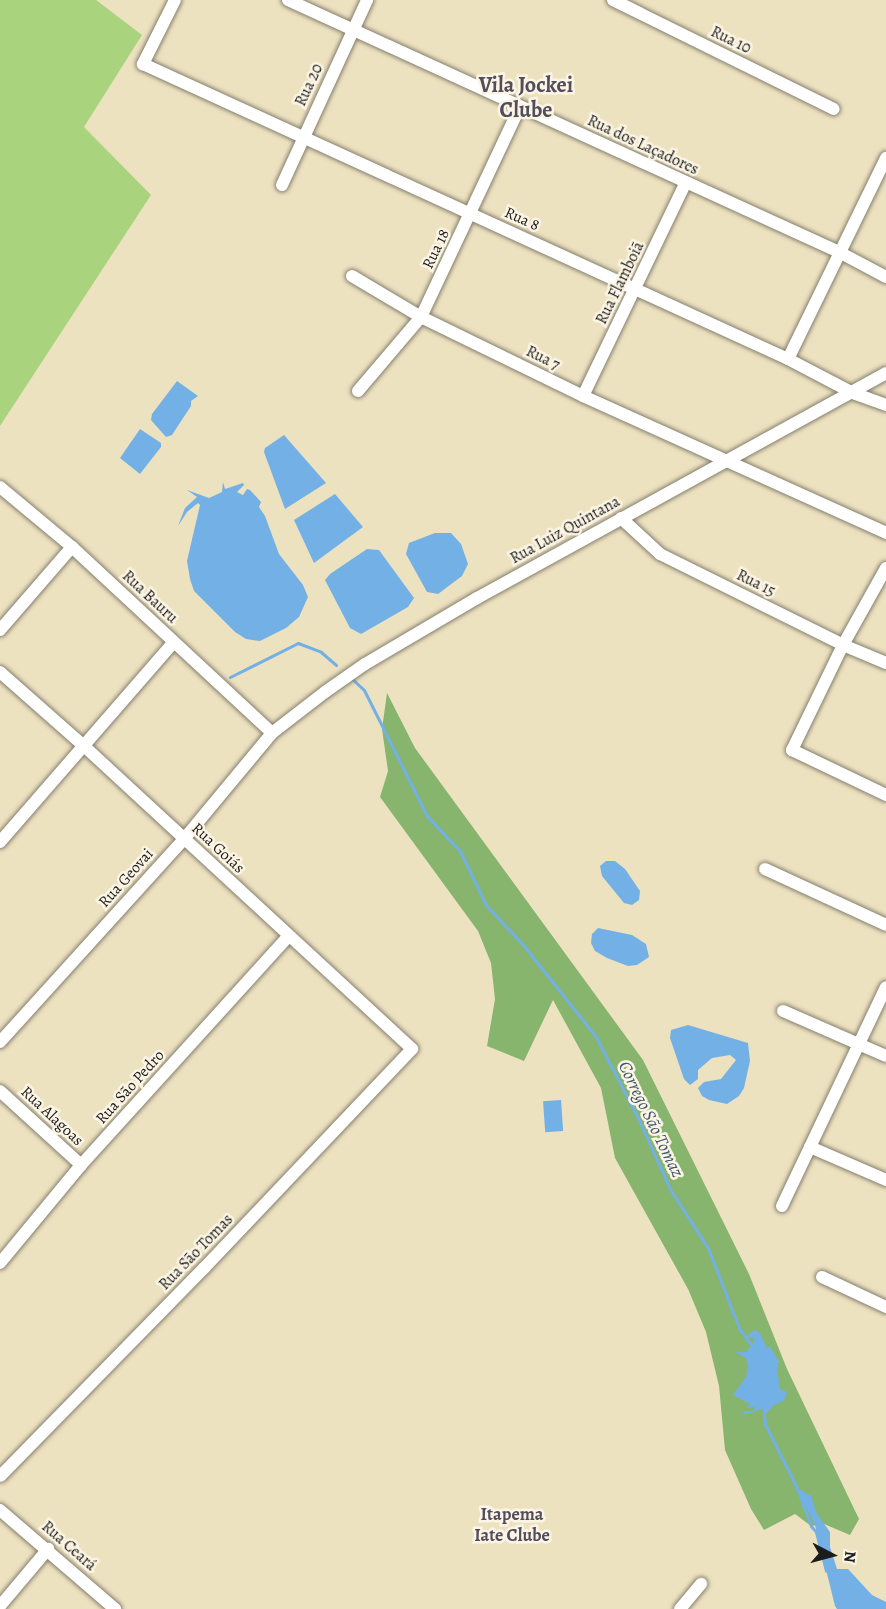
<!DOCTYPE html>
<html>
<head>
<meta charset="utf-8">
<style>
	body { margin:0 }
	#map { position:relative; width:886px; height:1609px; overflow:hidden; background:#ede2c0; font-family:Alegreya,serif }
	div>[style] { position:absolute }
	.green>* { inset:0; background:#aad37e }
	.forest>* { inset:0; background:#87b56d }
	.water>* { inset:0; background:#73b0e5; transform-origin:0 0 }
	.stream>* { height:3px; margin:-1.5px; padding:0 1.5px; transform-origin:1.5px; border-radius:1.5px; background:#73b0e5 }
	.roads { filter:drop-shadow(0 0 2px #847f6e) drop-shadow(0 0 2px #847f6e) }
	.minor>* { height:12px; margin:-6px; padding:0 6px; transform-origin:6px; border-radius:6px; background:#fff }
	span { translate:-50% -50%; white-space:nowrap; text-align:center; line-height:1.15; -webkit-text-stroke:5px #fcf5e5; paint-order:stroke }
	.street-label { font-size:16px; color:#1c1c1c }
	.water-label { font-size:18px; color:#3f576c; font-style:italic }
	.neighbourhood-label { font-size:18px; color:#524d5c; font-weight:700 }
	.district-label { font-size:22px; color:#524d5c; font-weight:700 }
	.north { position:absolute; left:802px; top:1525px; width:60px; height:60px; -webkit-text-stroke:4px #fcf5e5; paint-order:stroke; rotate:96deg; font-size:16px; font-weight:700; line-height:24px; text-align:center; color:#1c1c1c }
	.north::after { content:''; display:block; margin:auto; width:21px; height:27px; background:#1c1c1c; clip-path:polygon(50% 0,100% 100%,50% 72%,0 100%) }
</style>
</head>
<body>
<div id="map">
	<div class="green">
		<div style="clip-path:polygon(0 0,96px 0,142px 35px,84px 127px,151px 195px,0 426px)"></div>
	</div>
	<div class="forest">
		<div style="clip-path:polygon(387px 693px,415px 748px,643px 1060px,749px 1274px,787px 1369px,859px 1519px,850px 1535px,824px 1524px,811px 1526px,795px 1514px,764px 1530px,751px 1509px,725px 1450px,719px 1386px,706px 1332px,688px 1289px,615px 1158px,601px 1088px,553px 1000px,524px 1061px,487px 1046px,495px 999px,491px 963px,478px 931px,380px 797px,388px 771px,382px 729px)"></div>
	</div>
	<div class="water">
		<div style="clip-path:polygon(177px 381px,198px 396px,191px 401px,191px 406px,172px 435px,166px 437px,151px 420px,152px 414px)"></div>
		<div style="clip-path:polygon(140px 429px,161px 443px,161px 447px,140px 474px,120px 458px)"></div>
		<div style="clip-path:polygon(284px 435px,326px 483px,285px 509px,264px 452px,265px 448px)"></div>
		<div style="clip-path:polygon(223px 482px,225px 489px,243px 483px,244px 485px,237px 492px,243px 495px,247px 489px,250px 490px,261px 502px,259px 507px,265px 516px,279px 554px,303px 585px,308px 597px,299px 617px,286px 628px,260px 641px,246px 639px,235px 632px,194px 591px,190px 579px,187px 561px,200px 505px,198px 503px,187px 512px,178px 526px,185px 508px,197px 497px,187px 490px,209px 498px,222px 492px)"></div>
		<div style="clip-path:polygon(335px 494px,363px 527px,314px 563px,294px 520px)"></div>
		<div style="clip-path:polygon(435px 533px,451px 533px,461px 544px,468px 564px,462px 576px,438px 594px,427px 592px,406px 554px,409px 543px)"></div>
		<div style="clip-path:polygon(367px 549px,379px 550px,414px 598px,408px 607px,361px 634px,350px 628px,325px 580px,330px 574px)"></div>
		<div style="clip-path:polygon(606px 861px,615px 861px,625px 869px,640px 891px,639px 900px,632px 905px,624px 903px,602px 876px,600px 866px)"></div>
		<div style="clip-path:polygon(598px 928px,632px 935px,646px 944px,649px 957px,637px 965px,628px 966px,607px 958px,595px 951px,591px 943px,592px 934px)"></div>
		<div style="clip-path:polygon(688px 1025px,748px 1043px,750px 1061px,744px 1088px,739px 1096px,727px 1104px,709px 1100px,702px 1096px,698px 1088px,704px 1082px,721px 1079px,736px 1060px,730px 1055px,712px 1058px,698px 1070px,698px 1079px,690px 1085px,684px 1079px,670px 1038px,671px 1030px)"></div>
		<div style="left:561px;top:1100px;width:31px;height:18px;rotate:86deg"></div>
		<div style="clip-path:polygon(755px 1330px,760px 1333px,767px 1348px,770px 1346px,779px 1362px,777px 1369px,780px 1389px,787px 1392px,784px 1401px,774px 1405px,763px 1417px,765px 1410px,763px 1408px,752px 1413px,742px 1415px,744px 1411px,753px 1411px,756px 1407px,746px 1408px,750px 1404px,733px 1395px,746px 1377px,748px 1366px,746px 1358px,735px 1352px,748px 1352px,747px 1349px,753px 1345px,754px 1338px,746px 1336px)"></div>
		<div style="clip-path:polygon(797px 1488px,811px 1496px,817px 1514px,830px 1532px,830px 1547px,837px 1569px,848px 1569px,872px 1595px,886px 1602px,886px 1609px,837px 1609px,835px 1606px,815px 1525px)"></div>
	</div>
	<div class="stream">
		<div style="left:230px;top:677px;width:76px;rotate:-26.6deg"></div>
		<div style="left:298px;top:643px;width:25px;rotate:21deg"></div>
		<div style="left:321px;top:652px;width:20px;rotate:41deg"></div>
		<div style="left:350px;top:677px;width:19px;rotate:43deg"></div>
		<div style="left:364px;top:690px;width:141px;rotate:63.4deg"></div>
		<div style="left:427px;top:816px;width:48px;rotate:46.7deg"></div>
		<div style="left:460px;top:851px;width:60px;rotate:64.3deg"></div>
		<div style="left:486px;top:905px;width:56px;rotate:47.2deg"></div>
		<div style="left:524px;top:946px;width:116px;rotate:51.6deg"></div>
		<div style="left:596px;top:1037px;width:91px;rotate:62.6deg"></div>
		<div style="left:638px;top:1118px;width:78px;rotate:65.7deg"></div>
		<div style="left:670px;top:1189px;width:70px;rotate:57.2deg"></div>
		<div style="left:708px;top:1248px;width:86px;rotate:68.8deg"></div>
		<div style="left:739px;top:1328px;width:26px;rotate:54deg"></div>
		<div style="left:763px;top:1405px;width:19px;rotate:84deg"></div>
		<div style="left:765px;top:1424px;width:72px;rotate:63.4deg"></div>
		<div style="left:797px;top:1488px;width:40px;rotate:69.8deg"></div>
		<div style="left:811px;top:1526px;width:8px;rotate:50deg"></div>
		<div style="left:816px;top:1532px;width:40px;rotate:75.6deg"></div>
	</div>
	<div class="roads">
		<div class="minor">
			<div style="left:175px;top:0;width:72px;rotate:116.6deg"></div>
			<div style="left:143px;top:64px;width:709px;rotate:24.58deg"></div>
			<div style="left:788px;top:359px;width:73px;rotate:27.6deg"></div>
			<div style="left:853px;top:393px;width:35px;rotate:20deg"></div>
			<div style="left:288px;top:0;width:606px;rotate:24.58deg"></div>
			<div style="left:839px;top:252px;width:53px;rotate:28deg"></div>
			<div style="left:613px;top:0;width:246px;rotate:26.3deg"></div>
			<div style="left:282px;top:185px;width:204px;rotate:-65.3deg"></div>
			<div style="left:352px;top:276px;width:80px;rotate:30.7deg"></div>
			<div style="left:421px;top:317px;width:180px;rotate:26deg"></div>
			<div style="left:583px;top:396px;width:333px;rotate:24.3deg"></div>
			<div style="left:788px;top:359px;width:224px;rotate:-64deg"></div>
			<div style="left:358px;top:391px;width:97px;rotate:-49.6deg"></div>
			<div style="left:421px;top:317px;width:232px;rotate:-64.8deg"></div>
			<div style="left:583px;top:396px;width:235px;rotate:-64.3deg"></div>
			<div style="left:0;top:487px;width:94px;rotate:39.8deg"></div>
			<div style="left:72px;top:547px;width:273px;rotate:42.9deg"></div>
			<div style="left:621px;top:518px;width:53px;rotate:42.7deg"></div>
			<div style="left:660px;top:554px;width:204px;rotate:26.4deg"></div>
			<div style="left:843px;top:645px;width:47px;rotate:22.7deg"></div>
			<div style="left:886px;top:568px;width:88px;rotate:119.2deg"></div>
			<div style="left:843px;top:645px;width:117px;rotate:115.9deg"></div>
			<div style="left:792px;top:750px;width:104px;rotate:25.6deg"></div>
			<div style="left:0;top:630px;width:110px;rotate:-49.1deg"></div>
			<div style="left:0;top:672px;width:113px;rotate:41.4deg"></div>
			<div style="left:85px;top:747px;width:445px;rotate:42.7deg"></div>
			<div style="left:412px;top:1049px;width:302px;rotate:133.5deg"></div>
			<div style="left:204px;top:1268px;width:291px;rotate:134.4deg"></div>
			<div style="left:0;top:842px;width:265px;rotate:-49deg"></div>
			<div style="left:765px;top:869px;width:133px;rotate:24.8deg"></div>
			<div style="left:783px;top:1011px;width:112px;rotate:23.6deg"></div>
			<div style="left:0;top:1042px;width:274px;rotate:-47.8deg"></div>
			<div style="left:184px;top:839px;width:138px;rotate:-50.3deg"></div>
			<div style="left:272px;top:733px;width:67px;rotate:-37.7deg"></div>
			<div style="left:325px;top:692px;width:49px;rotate:-35deg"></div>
			<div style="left:365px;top:664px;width:130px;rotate:-30.5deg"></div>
			<div style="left:477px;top:598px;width:467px;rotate:-28.8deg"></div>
			<div style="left:0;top:1091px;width:110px;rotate:42.4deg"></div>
			<div style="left:810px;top:1147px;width:83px;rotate:23.5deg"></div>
			<div style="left:782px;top:1206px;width:242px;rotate:-64.6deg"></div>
			<div style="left:0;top:1263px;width:127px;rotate:-50.4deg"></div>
			<div style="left:81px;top:1165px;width:308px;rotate:-47.8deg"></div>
			<div style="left:822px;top:1277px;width:71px;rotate:25.1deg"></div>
			<div style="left:0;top:1510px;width:152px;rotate:40.7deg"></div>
			<div style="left:0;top:1606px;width:75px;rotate:-49.9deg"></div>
			<div style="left:680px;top:1609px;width:33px;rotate:-50deg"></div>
		</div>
	</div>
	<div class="street-label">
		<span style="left:731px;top:40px;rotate:26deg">Rua 10</span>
		<span style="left:309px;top:85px;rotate:-65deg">Rua 20</span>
		<span style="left:643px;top:145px;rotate:25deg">Rua dos Laçadores</span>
		<span style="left:522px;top:219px;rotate:24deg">Rua 8</span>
		<span style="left:436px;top:249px;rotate:-64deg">Rua 18</span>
		<span style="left:620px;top:283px;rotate:-64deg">Rua Flamboiã</span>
		<span style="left:543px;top:358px;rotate:26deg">Rua 7</span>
		<span style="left:565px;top:530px;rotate:-29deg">Rua Luiz Quintana</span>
		<span style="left:756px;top:583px;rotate:26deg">Rua 15</span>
		<span style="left:150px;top:597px;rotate:43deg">Rua Bauru</span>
		<span style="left:218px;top:848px;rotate:43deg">Rua Goiás</span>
		<span style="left:126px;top:878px;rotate:-48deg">Rua Geovai</span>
		<span style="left:130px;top:1087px;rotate:-48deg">Rua São Pedro</span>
		<span style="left:52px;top:1116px;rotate:43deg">Rua Alagoas</span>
		<span style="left:196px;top:1252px;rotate:-46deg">Rua São Tomas</span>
		<span style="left:69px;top:1546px;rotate:41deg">Rua Ceará</span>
	</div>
	<div class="water-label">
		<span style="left:651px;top:1119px;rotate:64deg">Corrego São Tomaz</span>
	</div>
	<div class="neighbourhood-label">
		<span style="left:512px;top:1525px">Itapema<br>Iate Clube</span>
	</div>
	<div class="district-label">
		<span style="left:526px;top:98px">Vila Jockei<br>Clube</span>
	</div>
	<div class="north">N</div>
</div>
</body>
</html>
